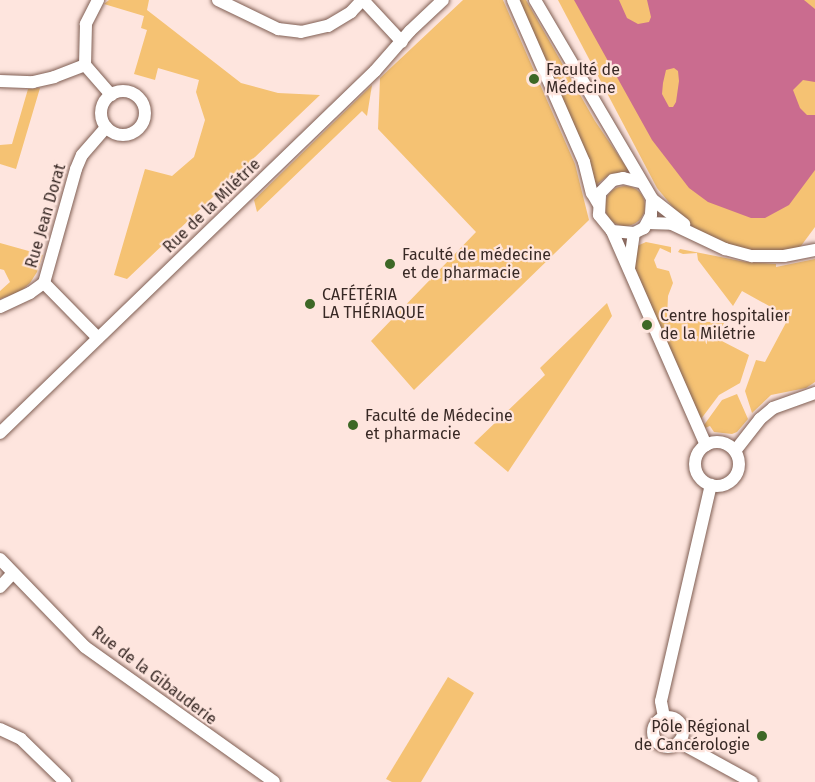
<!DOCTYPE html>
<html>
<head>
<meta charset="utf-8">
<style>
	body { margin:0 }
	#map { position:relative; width:815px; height:782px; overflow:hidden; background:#fee5de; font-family:"Fira Sans",sans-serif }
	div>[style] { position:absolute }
	.green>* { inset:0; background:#f5c273 }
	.round { border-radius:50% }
	.water>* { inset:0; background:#ca6c8f }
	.roads { filter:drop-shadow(0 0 2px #7f5e53) drop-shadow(0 0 2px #7f5e53) }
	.minor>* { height:12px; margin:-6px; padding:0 6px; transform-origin:6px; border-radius:6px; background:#fff }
	.minor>.ring { margin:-6px; padding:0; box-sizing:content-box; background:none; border:12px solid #fff; border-radius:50% }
	.dots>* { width:16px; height:16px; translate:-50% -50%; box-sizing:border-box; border:3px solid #fee5de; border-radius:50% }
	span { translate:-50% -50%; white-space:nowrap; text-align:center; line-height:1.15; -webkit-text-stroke:4.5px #fee5de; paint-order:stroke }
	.poi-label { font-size:16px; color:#382925 }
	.left { translate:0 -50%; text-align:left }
	.right { translate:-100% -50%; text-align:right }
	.street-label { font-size:16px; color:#382925 }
</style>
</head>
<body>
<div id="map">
	<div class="green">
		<div style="clip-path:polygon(109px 0,149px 0,147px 10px,241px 83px,278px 93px,320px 95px,127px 279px,114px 275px,145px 169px,172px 176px,194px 157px,205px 120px,196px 92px,199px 80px,158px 68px,155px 80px,134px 74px,147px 30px,141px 28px,144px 16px,104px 4px)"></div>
		<div style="clip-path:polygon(463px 0,503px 0,575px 164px,589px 220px,414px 390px,371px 341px,476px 232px,378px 129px,380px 78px)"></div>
		<div style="clip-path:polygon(519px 0,526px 0,595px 121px,629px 171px,610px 174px,596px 185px,590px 162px)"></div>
		<div style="clip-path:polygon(558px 0,815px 0,815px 227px,798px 250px,775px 254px,738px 249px,698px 231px,681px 217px,657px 188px)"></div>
		<div style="clip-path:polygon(372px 85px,367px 116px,362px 111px,257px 212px,254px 200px)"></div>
		<div style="clip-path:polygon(40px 88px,16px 169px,0 164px,0 145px,12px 144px,28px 89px)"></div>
		<div class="round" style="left:605px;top:186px;width:40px;height:40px"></div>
		<div style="clip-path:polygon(646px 242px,671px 247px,671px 253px,660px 248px,654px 260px,657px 268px,669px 271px,673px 283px,668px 296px,667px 319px,724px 323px,716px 338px,749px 355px,740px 383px,719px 395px,701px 419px,634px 266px,637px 246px)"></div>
		<div style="clip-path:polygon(0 243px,43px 255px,37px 272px,30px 283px,21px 291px,0 299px,0 291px,10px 282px,4px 270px,0 269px)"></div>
		<div style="clip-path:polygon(680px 249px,746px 262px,776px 264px,776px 267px,815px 259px,815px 382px,806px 388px,771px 395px,752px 413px,745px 391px,756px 360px,765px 362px,789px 317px,742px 291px,733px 306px,698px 260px,697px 253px,683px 254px,678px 252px)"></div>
		<div style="clip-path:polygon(607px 303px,612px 316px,508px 472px,474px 443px,545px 375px,540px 368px)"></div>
		<div style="clip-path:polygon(737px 394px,748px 419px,737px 432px,732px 434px,714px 432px,710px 426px,705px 428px,704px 425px,722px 400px)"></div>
		<div style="clip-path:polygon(448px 677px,474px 693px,421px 782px,392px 782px,386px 779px)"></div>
	</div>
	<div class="water">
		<div style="clip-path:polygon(evenodd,574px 0,619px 0,627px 18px,638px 24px,649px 22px,651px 17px,647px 0,804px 0,815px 9px,815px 82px,803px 80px,793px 90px,800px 108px,807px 115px,815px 115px,815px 170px,789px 205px,765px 218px,751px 218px,708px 202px,689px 188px,652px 140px,574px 0,674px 68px,678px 71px,679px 81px,676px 102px,673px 107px,669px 107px,662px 94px,663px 83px,666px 70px,674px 68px)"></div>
	</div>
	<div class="roads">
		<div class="minor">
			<div style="left:98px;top:0;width:27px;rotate:117deg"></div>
			<div style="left:86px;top:24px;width:41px;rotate:91.4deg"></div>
			<div style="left:85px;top:65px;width:40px;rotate:49deg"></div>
			<div style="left:218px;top:0;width:67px;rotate:25.8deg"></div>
			<div style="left:278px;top:29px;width:23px;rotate:7deg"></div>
			<div style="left:301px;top:32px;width:28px;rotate:-13deg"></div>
			<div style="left:328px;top:26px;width:27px;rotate:-31deg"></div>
			<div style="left:351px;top:12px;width:16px;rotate:-47deg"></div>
			<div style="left:363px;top:0;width:57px;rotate:47.1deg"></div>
			<div style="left:513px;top:0;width:177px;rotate:66.3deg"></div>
			<div style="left:584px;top:162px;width:32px;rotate:76deg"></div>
			<div style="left:592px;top:193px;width:12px;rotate:59deg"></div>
			<div style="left:535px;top:0;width:231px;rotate:59.5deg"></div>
			<div style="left:652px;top:199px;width:16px;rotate:94deg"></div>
			<div style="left:651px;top:215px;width:15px;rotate:118deg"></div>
			<div style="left:644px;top:228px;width:11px;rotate:153deg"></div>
			<div style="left:634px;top:233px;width:22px;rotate:-175deg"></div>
			<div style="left:612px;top:231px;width:21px;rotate:-129deg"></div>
			<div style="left:599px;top:215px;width:22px;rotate:-87deg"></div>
			<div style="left:600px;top:193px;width:18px;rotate:-45deg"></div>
			<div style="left:613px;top:180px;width:10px;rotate:-11deg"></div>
			<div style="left:623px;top:178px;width:17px;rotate:13deg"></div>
			<div style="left:0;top:81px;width:33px;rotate:2deg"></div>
			<div style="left:33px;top:82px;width:22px;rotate:-13deg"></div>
			<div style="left:54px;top:77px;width:33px;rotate:-21deg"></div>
			<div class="ring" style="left:101px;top:91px;width:32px;height:32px"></div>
			<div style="left:652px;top:199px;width:41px;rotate:38deg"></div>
			<div style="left:648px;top:223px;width:24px;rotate:2deg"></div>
			<div style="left:672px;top:224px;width:59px;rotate:25.3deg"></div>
			<div style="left:725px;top:249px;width:28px;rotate:15deg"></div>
			<div style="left:752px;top:256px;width:32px"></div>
			<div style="left:784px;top:256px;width:32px;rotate:-11deg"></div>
			<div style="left:612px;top:231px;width:234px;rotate:66.3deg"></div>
			<div style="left:629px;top:268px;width:35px;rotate:-82deg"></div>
			<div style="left:0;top:307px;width:33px;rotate:-25deg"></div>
			<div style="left:30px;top:293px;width:17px;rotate:-36deg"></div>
			<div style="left:98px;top:338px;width:77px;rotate:-134.5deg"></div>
			<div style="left:44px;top:283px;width:118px;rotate:-74.3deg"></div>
			<div style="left:76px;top:169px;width:15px;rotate:-67deg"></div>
			<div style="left:82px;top:155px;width:37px;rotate:-49deg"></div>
			<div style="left:0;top:433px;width:521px;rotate:-43.99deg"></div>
			<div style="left:375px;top:71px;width:53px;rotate:-48.8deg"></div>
			<div style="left:410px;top:31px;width:45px;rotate:-43.2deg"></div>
			<div class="ring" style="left:695px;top:442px;width:32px;height:32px"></div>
			<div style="left:735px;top:451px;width:41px;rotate:-52deg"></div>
			<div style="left:760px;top:419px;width:17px;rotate:-40deg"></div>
			<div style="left:773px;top:408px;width:45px;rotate:-19.7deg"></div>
			<div style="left:0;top:559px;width:122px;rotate:46deg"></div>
			<div style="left:85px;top:647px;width:232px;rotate:35.5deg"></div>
			<div style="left:0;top:587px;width:19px;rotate:-47deg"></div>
			<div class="ring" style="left:653px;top:717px;width:18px;height:18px"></div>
			<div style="left:664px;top:717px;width:16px;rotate:-101deg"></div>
			<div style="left:661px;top:701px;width:222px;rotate:-77deg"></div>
			<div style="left:0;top:729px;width:23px;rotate:25deg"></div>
			<div style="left:21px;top:739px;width:62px;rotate:44.3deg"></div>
			<div style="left:679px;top:742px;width:83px;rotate:28.7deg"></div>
		</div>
	</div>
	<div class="dots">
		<div style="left:534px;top:79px;background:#3d6826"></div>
		<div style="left:390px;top:264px;background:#3d6826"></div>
		<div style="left:310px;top:304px;background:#3d6826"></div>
		<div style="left:647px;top:325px;background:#3d6826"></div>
		<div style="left:353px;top:425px;background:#3d6826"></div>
		<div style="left:762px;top:736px;background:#3d6826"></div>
	</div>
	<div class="poi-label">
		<span class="left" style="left:546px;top:79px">Faculté de<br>Médecine</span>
		<span class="left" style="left:402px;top:264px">Faculté de médecine<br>et de pharmacie</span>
		<span class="left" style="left:322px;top:304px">CAFÉTÉRIA<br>LA THÉRIAQUE</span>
		<span class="left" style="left:660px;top:325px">Centre hospitalier<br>de la Milétrie</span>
		<span class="left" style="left:365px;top:425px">Faculté de Médecine<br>et pharmacie</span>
		<span class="right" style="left:750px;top:736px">Pôle Régional<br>de Cancérologie</span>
	</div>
	<div class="street-label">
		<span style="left:212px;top:206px;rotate:-44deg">Rue de la Milétrie</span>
		<span style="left:46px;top:216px;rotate:-74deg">Rue Jean Dorat</span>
		<span style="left:154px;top:676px;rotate:37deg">Rue de la Gibauderie</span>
	</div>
</div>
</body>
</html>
